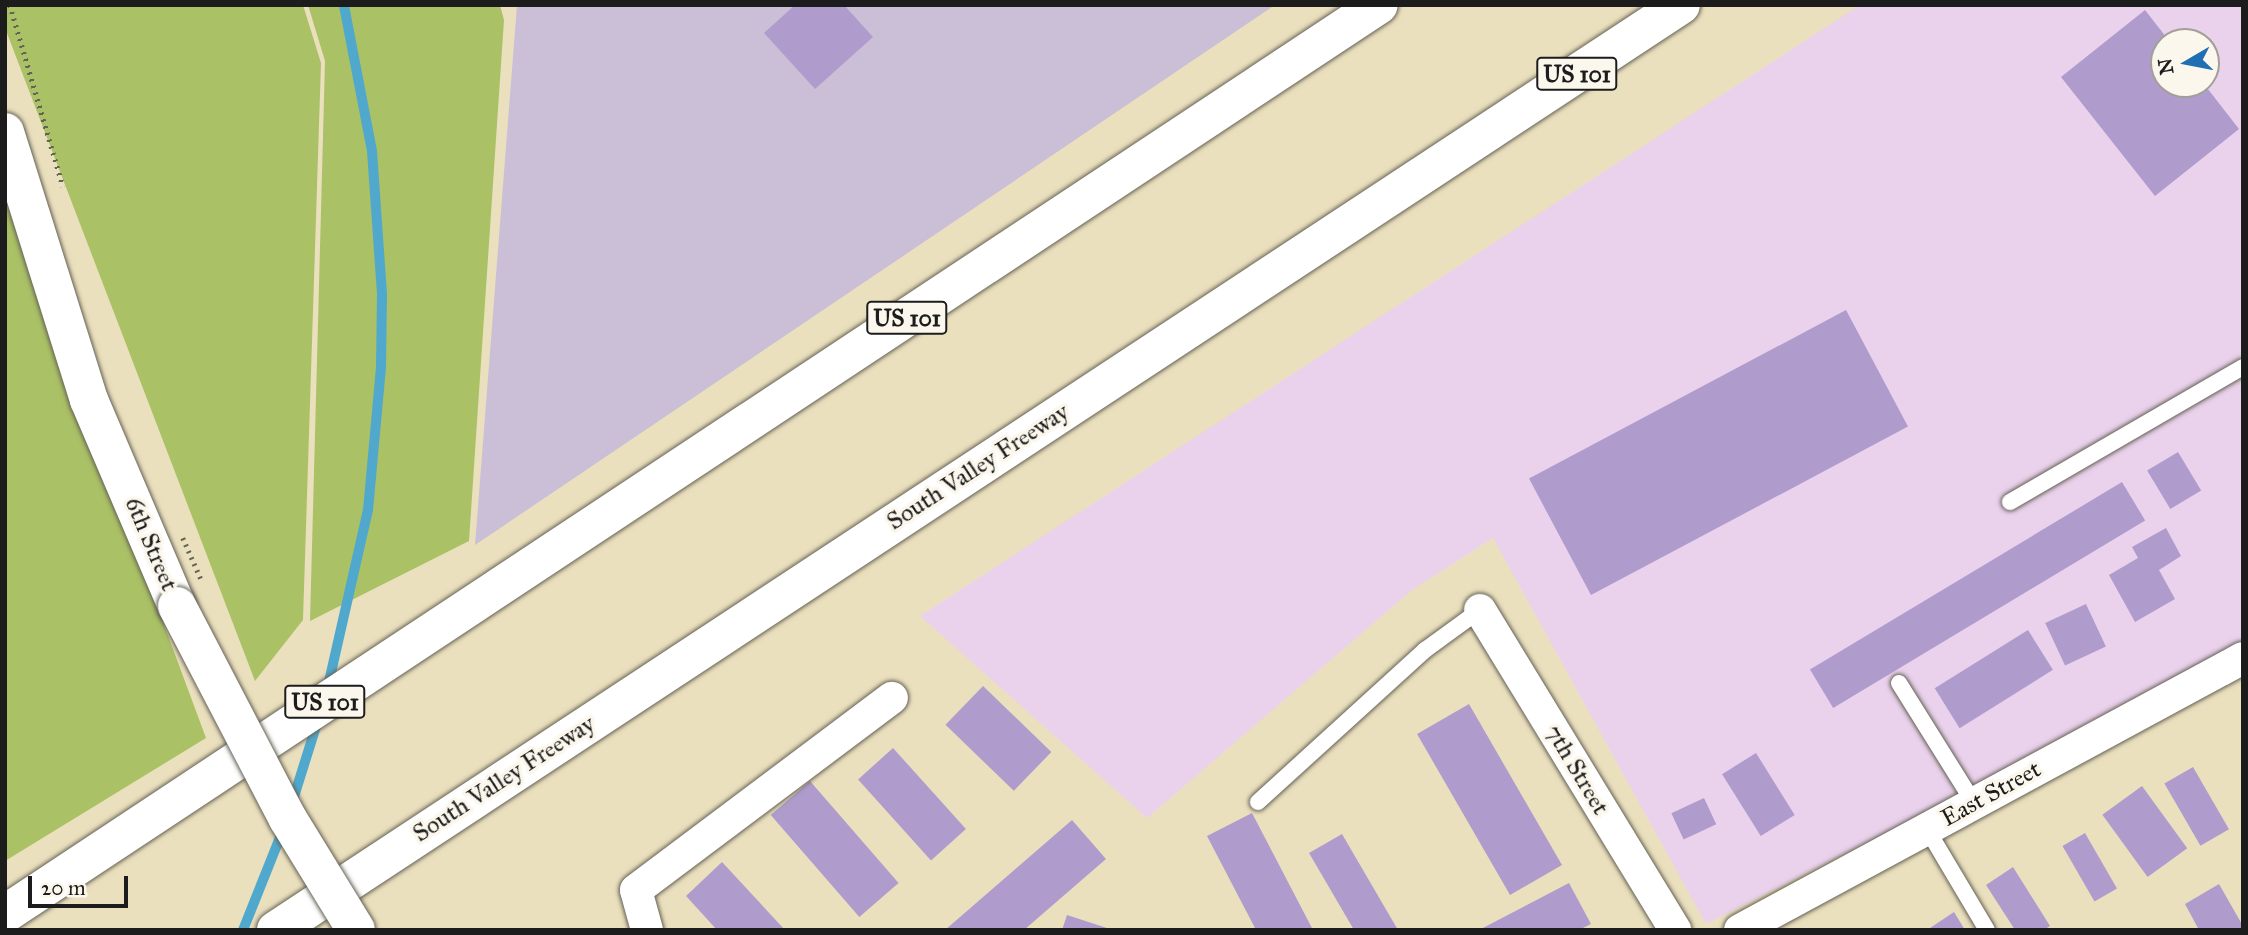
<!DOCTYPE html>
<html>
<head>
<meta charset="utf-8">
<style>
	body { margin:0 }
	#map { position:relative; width:2248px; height:935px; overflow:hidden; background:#ebe0be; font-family:"IM FELL Great Primer",serif }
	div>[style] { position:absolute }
	.built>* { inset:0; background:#ead1ec }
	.industrial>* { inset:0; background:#cabfd6 }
	.green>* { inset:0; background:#abc166 }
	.stream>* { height:10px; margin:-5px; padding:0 5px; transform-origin:5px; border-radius:5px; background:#50a9cd }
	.building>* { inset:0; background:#af9ccd; transform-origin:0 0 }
	.path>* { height:4.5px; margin-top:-2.25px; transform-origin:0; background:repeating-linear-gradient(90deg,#646155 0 2px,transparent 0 7px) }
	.roads { filter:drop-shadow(0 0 2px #646155) drop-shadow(0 0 2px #646155) }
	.service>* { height:16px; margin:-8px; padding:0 8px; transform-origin:8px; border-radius:8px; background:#fff }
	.minor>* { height:32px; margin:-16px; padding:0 16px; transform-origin:16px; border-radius:16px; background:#fff }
	.tertiary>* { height:38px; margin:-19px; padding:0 19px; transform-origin:19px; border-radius:19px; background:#fff }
	.motorway>* { height:38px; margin:-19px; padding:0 19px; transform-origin:19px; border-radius:19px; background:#fff }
	.path-bridge>* { height:4.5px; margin-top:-2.25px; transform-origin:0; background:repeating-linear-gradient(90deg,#646155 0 2px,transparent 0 7px) }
	.bridges { filter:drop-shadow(0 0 2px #646155) drop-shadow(0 0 2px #646155) }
	.tertiary-bridge>* { height:38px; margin:-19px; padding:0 19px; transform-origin:19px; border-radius:19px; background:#fff }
	span { translate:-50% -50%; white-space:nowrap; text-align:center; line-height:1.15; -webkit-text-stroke:7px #fbf7ec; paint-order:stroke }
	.shield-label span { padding:2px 5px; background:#fbf7ec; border:2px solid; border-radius:5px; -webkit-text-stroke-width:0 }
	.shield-label { font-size:23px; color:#1c1c1c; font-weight:700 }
	.street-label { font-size:24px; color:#1c1c1c }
	.frame { position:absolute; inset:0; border:7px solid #1c1c1c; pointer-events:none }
	.north { position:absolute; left:2150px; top:28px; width:70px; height:70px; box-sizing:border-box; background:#fbf7ec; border:2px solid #a29f99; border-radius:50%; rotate:260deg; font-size:19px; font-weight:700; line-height:28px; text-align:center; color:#1c1c1c }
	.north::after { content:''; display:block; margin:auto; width:24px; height:32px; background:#1f6fb2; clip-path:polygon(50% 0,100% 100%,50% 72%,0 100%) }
	.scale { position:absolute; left:28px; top:876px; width:100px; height:32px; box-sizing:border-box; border:4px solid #1c1c1c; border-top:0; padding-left:9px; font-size:21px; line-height:24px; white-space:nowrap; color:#1c1c1c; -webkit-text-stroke:5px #fbf7ec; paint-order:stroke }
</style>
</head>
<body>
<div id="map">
	<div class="built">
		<div style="clip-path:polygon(evenodd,1860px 5px,2243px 5px,2243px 641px,2092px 728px,1706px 924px,1493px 538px,1412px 590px,1147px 818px,920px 616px,1860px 5px,2164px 42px,2206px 42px,2206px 84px,2164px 84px,2164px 42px)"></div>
	</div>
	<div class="industrial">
		<div style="clip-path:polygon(517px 5px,1275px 5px,475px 545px)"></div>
	</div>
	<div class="green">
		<div style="clip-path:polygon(5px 5px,303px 5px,321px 63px,303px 620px,255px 681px,5px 28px)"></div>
		<div style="clip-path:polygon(308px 5px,500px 5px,504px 20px,469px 541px,310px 621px,325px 61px)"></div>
		<div style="clip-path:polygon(5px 196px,206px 738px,5px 861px)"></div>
	</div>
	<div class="stream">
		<div style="left:328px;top:686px;width:180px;rotate:-77.2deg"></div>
		<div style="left:368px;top:510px;width:145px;rotate:-84.8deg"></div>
		<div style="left:381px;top:366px;width:72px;rotate:-89.2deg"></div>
		<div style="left:382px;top:294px;width:143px;rotate:-94deg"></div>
		<div style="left:372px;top:151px;width:149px;rotate:-100.9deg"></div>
		<div style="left:292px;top:803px;width:87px;rotate:-72.6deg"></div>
		<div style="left:243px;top:930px;width:108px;rotate:-68.2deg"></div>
	</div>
	<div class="building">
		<div style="clip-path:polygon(795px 5px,844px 5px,873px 37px,815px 89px,764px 33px)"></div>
		<div style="clip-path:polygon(2145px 10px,2170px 42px,2164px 42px,2164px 84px,2204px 84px,2239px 129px,2155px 196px,2061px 77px)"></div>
		<div style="left:1846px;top:310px;width:132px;height:359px;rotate:62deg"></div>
		<div style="left:2178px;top:452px;width:45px;height:36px;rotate:59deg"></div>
		<div style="left:2122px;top:482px;width:45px;height:364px;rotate:59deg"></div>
		<div style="clip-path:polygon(2166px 528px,2181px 556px,2159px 570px,2175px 599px,2135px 622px,2109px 575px,2138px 558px,2132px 547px)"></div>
		<div style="left:2086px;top:604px;width:47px;height:45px;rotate:65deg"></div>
		<div style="left:2028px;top:630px;width:47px;height:110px;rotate:58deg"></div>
		<div style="left:983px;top:686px;width:95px;height:54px;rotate:44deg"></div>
		<div style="left:1469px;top:704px;width:186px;height:60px;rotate:60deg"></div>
		<div style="left:893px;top:748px;width:109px;height:47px;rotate:48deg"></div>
		<div style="left:1756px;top:753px;width:73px;height:40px;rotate:58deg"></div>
		<div style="left:2193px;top:767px;width:72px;height:33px;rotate:60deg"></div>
		<div style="left:810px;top:781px;width:135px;height:52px;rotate:49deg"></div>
		<div style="left:2142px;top:786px;width:77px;height:49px;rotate:54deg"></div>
		<div style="left:1704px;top:798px;width:29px;height:36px;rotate:65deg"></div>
		<div style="clip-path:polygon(1252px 813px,1313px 930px,1256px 930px,1207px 836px)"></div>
		<div style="clip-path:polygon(1072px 820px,1106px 859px,1024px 930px,945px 930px)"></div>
		<div style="left:2085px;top:833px;width:64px;height:26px;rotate:60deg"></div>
		<div style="clip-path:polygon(1342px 834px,1398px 930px,1354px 930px,1309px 853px)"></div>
		<div style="clip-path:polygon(722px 862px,785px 930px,717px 930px,686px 896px)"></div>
		<div style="clip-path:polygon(2013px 867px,2050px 926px,2044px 930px,2015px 930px,1986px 885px)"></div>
		<div style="clip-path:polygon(1569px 883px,1591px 924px,1579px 930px,1479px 930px)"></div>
		<div style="clip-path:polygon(2219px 884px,2243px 926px,2243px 930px,2199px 930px,2185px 904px)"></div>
		<div style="clip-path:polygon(1954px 912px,1965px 930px,1927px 930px)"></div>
		<div style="clip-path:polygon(1067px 915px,1110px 929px,1110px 930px,1062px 930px)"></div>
	</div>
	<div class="path">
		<div style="left:10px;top:5px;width:189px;rotate:73.7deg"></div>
	</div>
	<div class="roads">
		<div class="service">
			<div style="left:2010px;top:502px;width:269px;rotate:-30.1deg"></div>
			<div style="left:1899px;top:683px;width:142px;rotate:58deg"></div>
			<div style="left:1258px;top:802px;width:226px;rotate:-42.3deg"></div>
			<div style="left:1425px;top:650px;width:68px;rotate:-36deg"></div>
			<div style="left:1927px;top:829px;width:117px;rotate:59.3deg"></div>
		</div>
		<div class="minor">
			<div style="left:1480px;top:610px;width:375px;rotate:58.6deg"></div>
			<div style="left:647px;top:930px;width:41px;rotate:-105.4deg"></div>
			<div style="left:636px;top:890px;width:320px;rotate:-36.9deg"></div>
			<div style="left:1740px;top:930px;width:572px;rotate:-28.4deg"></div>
		</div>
		<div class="tertiary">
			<div style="left:5px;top:132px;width:281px;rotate:72.6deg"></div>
			<div style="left:89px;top:400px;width:224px;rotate:66.9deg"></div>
		</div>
		<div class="motorway">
			<div style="left:5px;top:914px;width:1647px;rotate:-33.49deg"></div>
			<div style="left:276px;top:930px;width:1682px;rotate:-33.36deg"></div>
		</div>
	</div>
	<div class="path-bridge">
		<div style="left:183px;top:538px;width:45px;rotate:66.3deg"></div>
	</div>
	<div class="bridges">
		<div class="tertiary-bridge">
			<div style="left:177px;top:606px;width:240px;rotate:62.5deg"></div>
			<div style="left:288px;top:819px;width:130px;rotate:58.5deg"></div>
		</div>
	</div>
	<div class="shield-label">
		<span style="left:1577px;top:74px">US 101</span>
		<span style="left:907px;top:318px">US 101</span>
		<span style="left:325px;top:702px">US 101</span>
	</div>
	<div class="street-label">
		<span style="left:978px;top:467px;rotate:-33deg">South Valley Freeway</span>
		<span style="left:151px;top:544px;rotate:67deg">6th Street</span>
		<span style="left:1577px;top:770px;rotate:59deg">7th Street</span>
		<span style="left:504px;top:779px;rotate:-33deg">South Valley Freeway</span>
		<span style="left:1991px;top:794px;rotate:-29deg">East Street</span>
	</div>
	<div class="frame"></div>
	<div class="north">N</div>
	<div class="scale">20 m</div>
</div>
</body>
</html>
